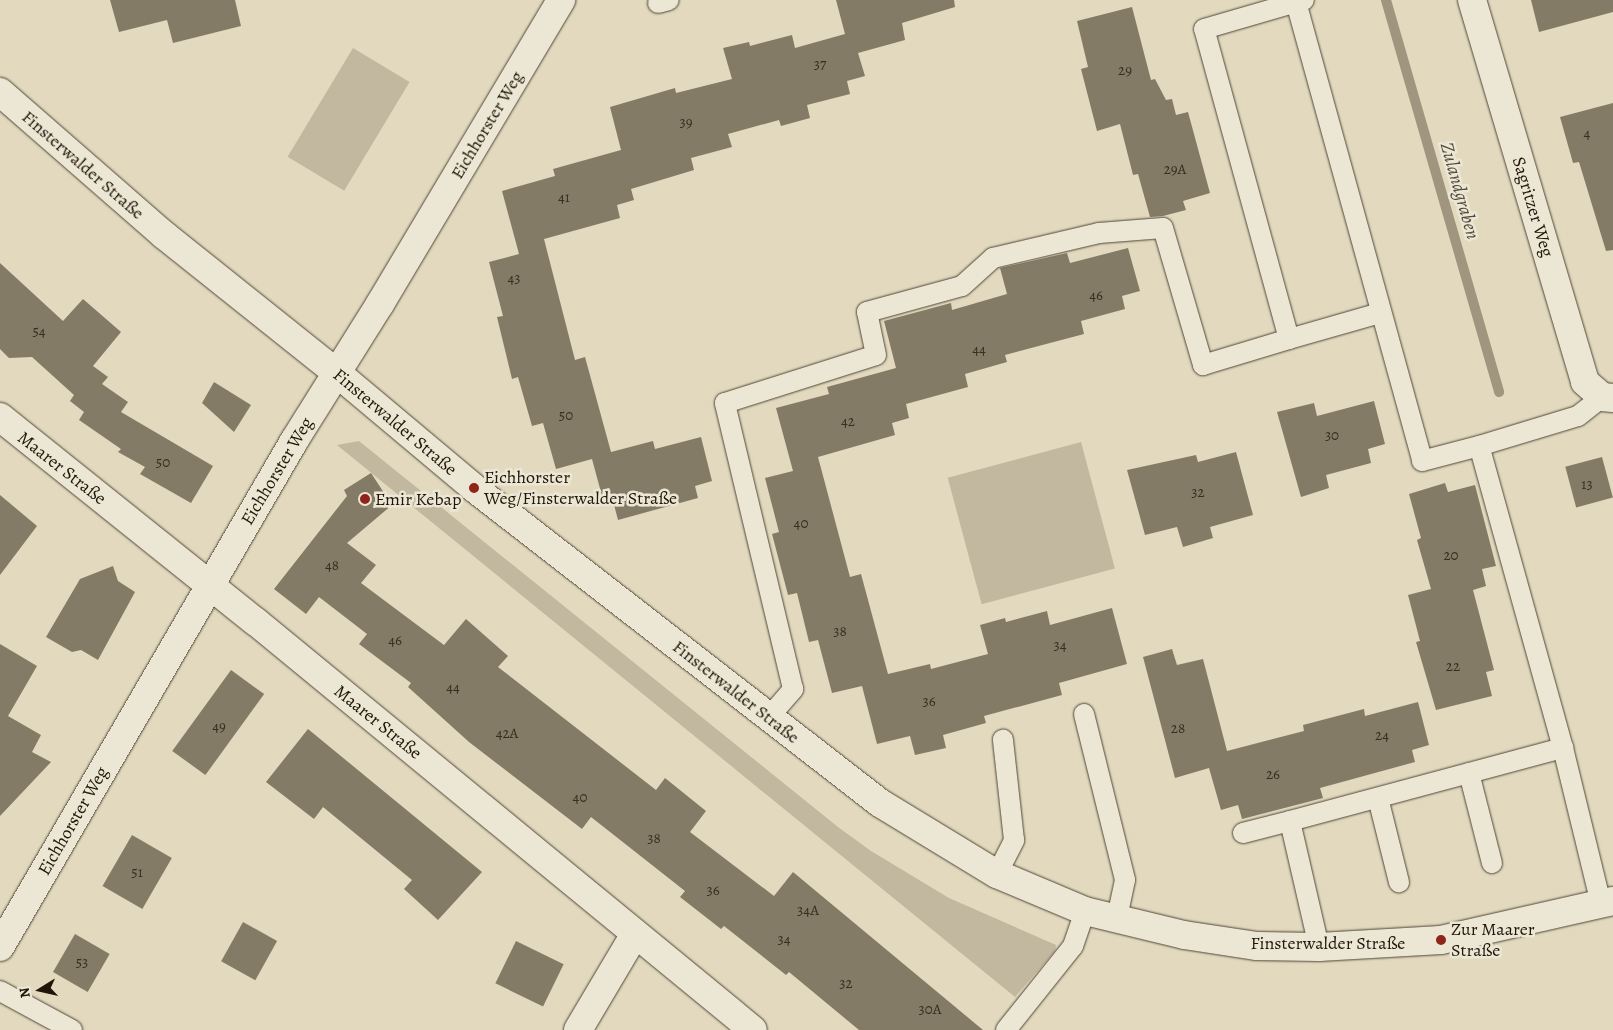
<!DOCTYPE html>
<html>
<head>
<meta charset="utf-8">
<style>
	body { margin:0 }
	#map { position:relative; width:1613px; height:1030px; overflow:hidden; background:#e2d9be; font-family:Alegreya,serif }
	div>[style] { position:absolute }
	.green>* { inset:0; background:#c1b89f; transform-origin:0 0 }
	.stream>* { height:10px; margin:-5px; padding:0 5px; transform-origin:5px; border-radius:5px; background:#a09680 }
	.building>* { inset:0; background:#847b67; transform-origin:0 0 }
	.roads { filter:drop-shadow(0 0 1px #504636) drop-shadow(0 0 1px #504636) }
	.service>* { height:20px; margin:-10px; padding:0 10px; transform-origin:10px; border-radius:10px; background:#ece6d5 }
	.minor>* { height:28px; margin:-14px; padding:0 14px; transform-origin:14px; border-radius:14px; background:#ece6d5 }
	.tertiary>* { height:28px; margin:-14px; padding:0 14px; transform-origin:14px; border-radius:14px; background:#ece6d5 }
	.secondary>* { height:28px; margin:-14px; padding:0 14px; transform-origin:14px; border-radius:14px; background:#ece6d5 }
	.dots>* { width:14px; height:14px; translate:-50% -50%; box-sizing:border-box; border:2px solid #ece6d5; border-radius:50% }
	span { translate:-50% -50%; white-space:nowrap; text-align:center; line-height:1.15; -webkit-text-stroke:5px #ece6d5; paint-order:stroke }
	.number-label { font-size:15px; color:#382e20 }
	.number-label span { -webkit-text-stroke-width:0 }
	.street-label { font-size:18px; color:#1f1509 }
	.poi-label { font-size:18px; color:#1f1509 }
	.left { translate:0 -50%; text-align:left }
	.water-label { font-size:19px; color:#534939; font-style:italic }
	.north { position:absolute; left:15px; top:965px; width:50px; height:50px; -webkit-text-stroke:4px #ece6d5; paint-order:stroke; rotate:260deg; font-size:14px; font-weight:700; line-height:20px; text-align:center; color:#1f1509 }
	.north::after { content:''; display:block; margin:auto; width:18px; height:22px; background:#1f1509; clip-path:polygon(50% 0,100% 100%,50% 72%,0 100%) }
</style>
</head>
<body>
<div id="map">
	<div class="green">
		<div style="left:353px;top:48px;width:66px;height:127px;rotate:31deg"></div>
		<div style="clip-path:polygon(359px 441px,838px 827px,871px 851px,949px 898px,1056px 945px,1055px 951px,1015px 997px,337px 445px)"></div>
		<div style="left:1081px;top:442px;width:131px;height:138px;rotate:75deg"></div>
	</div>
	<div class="stream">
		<div style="left:1386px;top:0;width:408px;rotate:73.9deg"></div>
	</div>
	<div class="building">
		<div style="clip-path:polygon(110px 0,235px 0,241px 26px,173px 43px,167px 20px,119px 32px)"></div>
		<div style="clip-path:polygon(836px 0,954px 0,955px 7px,902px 23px,905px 40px,858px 53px,865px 76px,847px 81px,850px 94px,807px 105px,810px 118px,781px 126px,779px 120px,728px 134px,732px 147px,691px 158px,694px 170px,631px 189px,634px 200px,617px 205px,620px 218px,544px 239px,575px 360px,585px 357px,611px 452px,653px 441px,655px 449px,701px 437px,712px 481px,695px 486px,698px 498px,618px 520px,611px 493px,602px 496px,592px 459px,556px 469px,543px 423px,532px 426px,518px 377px,512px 379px,497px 317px,503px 316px,489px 262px,519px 254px,502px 191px,555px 176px,553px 169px,621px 150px,610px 107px,675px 88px,676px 93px,732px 79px,723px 48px,749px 42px,750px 46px,792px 35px,795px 48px,845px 34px)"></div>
		<div style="clip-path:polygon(1531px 0,1613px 0,1613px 12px,1539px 32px)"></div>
		<div style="clip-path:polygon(1132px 7px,1151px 80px,1155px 79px,1166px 100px,1172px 99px,1176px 115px,1188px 112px,1210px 193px,1183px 201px,1186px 210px,1163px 216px,1150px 217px,1138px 174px,1133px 175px,1120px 124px,1097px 131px,1081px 69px,1088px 67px,1077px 21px)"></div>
		<div style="clip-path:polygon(1613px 103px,1613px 250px,1606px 251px,1579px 162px,1573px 163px,1560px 117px)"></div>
		<div style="clip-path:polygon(1128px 248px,1140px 291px,1122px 296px,1125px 309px,1081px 321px,1084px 334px,1005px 355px,1007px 362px,965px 374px,968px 387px,906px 404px,909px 418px,892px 423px,895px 435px,818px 457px,850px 577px,861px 574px,888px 674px,930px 664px,931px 669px,988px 654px,980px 625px,1005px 618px,1006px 622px,1047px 611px,1050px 625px,1112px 608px,1127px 664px,1059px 683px,1062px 695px,984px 716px,986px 723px,943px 735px,946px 748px,915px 755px,910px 736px,877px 744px,862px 686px,832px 693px,818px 640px,809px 642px,797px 593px,788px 595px,772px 534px,779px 532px,765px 478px,793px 471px,776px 408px,829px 394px,827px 387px,896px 368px,884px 321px,951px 303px,952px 310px,1007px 294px,1000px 268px,1067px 253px,1070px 263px)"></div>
		<div style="clip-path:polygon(0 263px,63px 321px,83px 299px,121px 332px,93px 366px,108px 377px,102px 384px,128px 402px,121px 412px,213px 466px,191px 503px,140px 474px,145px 467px,118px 452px,121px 449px,79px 420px,84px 412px,70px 401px,74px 395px,32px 357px,9px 358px,0 349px)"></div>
		<div style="clip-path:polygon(214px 382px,251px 405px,234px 432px,202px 403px)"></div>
		<div style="clip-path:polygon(1374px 401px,1385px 444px,1368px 449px,1371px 463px,1326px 475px,1329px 488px,1301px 497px,1277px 412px,1314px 403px,1317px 416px)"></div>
		<div style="clip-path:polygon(1236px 452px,1253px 515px,1210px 527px,1213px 538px,1183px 547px,1177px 527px,1145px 535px,1127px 470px,1196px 455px,1198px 462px)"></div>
		<div style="left:1602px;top:457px;width:42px;height:38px;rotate:75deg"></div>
		<div style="clip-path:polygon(371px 473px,392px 505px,347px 543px,376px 565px,361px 583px,444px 645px,466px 619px,508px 656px,498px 667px,656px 790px,665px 778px,706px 811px,690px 832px,774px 896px,793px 872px,983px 1030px,859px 1030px,789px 972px,786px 975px,724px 926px,721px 929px,680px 897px,685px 891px,591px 817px,582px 829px,469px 742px,408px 687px,411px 683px,359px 644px,367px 634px,319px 597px,306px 614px,274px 589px,347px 496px,344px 490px)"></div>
		<div style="clip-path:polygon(1445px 483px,1448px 492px,1475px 485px,1496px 566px,1482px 569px,1486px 586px,1473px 590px,1494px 670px,1486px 672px,1492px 696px,1436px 710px,1416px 642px,1420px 641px,1408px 595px,1431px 589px,1417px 540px,1421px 538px,1409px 494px)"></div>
		<div style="clip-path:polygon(0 495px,37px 526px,0 575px)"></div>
		<div style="clip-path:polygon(113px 566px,118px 581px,135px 592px,98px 660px,81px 650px,72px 652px,46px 637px,80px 579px)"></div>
		<div style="clip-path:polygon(0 644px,37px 666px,8px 716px,41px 735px,32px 752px,51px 762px,0 816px)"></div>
		<div style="clip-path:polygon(1172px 649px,1177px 665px,1203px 659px,1227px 751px,1304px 731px,1303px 725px,1364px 709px,1365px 716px,1418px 702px,1429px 745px,1412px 750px,1415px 762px,1320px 788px,1323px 798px,1242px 819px,1238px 805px,1221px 810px,1209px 768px,1175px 778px,1143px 657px)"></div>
		<div style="left:231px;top:670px;width:41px;height:100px;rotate:36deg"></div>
		<div style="clip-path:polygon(308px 729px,482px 872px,438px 920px,404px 889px,412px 880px,323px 807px,314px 819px,266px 782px)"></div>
		<div style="left:132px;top:835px;width:46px;height:59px;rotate:30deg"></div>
		<div style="left:243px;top:922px;width:39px;height:45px;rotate:29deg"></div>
		<div style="left:75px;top:934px;width:40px;height:44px;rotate:30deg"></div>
		<div style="left:516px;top:941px;width:53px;height:47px;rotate:26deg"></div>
	</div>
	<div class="roads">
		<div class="service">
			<div style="left:1296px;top:2px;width:476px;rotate:74.6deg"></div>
			<div style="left:1422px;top:461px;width:59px;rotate:-14.7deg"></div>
			<div style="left:658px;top:3px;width:11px;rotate:-15deg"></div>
			<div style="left:1289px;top:339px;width:95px;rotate:-15.9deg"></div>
			<div style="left:1084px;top:714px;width:171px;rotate:76.1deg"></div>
			<div style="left:1125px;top:880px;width:40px;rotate:102deg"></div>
			<div style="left:769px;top:717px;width:37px;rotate:-49deg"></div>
			<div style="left:793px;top:689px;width:294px;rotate:-103.4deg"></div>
			<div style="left:725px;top:403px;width:158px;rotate:-17.6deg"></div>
			<div style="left:876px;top:355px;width:44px;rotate:-101.8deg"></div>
			<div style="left:867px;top:312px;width:98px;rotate:-15.3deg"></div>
			<div style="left:962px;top:286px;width:42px;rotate:-42.1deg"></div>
			<div style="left:993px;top:258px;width:109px;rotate:-13.3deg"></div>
			<div style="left:1099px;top:233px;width:64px;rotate:-4.5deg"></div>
			<div style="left:1163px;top:228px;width:143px;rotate:73.7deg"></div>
			<div style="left:1203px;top:365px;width:90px;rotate:-16.8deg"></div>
			<div style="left:1289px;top:339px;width:321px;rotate:-105.3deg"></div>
			<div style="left:1204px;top:29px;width:104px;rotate:-16.2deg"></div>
			<div style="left:1469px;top:773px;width:93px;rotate:75.7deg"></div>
			<div style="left:1378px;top:798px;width:87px;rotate:76deg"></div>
			<div style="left:1243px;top:833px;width:49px;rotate:-14.3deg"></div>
			<div style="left:997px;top:874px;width:38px;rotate:-63deg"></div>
			<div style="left:1014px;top:840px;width:101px;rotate:-96.3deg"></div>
			<div style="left:1601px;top:904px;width:161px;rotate:-103.7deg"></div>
			<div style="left:1563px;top:748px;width:313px;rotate:-105.5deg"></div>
			<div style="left:1479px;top:446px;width:103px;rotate:-16.9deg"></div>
			<div style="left:1578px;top:416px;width:31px;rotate:-38deg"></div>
			<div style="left:1319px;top:947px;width:129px;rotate:-103deg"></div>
			<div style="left:1290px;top:821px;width:283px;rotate:-15deg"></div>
			<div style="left:0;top:991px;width:82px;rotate:28.4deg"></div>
			<div style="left:1006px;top:1030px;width:107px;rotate:-51.4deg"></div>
			<div style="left:1073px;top:946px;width:37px;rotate:-71deg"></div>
		</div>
		<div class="minor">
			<div style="left:1472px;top:0;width:398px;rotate:73.5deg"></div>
			<div style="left:1585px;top:382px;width:23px;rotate:41deg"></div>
			<div style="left:1602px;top:397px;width:11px;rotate:5deg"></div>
			<div style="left:0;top:417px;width:327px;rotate:38.7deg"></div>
			<div style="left:255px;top:621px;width:644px;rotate:39.4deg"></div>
			<div style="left:578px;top:1030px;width:112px;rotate:-59.3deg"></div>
		</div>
		<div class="tertiary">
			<div style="left:0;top:92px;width:218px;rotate:41.1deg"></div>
			<div style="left:164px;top:235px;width:221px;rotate:38.6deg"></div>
			<div style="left:337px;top:373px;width:179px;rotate:40deg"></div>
			<div style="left:474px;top:488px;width:514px;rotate:37.81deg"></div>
			<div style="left:880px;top:803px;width:137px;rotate:31.3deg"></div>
			<div style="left:997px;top:874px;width:95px;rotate:22.8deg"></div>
			<div style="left:1085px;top:911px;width:102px;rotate:13.6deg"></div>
			<div style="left:1184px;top:935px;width:74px;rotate:8.6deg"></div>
			<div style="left:1257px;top:946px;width:62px;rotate:0.9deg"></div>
			<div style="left:1319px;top:947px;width:122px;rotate:-3.3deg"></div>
			<div style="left:1441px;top:940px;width:176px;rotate:-12.8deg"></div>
		</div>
		<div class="secondary">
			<div style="left:0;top:947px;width:585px;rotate:-59.84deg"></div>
			<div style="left:294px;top:441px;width:162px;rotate:-57.9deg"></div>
			<div style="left:380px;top:304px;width:354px;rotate:-59.2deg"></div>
		</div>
	</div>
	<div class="dots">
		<div style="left:474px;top:488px;background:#8f2418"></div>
		<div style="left:365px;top:499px;background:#8f2418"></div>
		<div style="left:1441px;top:940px;background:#8f2418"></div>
	</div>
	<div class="number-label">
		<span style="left:820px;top:65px">37</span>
		<span style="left:1125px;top:71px">29</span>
		<span style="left:686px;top:123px">39</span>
		<span style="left:1587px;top:134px">4</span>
		<span style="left:1175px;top:170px">29A</span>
		<span style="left:564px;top:198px">41</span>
		<span style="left:514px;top:279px">43</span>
		<span style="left:1096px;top:296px">46</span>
		<span style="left:39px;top:332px">54</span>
		<span style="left:979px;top:350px">44</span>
		<span style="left:566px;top:416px">50</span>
		<span style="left:848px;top:422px">42</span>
		<span style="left:1332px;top:436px">30</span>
		<span style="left:163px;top:463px">50</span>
		<span style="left:1587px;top:485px">13</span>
		<span style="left:1198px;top:493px">32</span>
		<span style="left:801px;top:524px">40</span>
		<span style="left:1451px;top:556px">20</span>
		<span style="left:332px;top:566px">48</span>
		<span style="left:840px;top:632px">38</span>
		<span style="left:395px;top:641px">46</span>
		<span style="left:1060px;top:646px">34</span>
		<span style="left:1453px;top:667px">22</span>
		<span style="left:453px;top:688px">44</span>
		<span style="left:929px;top:702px">36</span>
		<span style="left:219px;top:727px">49</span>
		<span style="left:1178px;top:729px">28</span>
		<span style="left:507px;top:734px">42A</span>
		<span style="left:1382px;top:736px">24</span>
		<span style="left:1273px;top:775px">26</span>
		<span style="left:580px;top:798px">40</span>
		<span style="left:654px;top:839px">38</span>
		<span style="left:137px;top:873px">51</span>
		<span style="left:713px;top:891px">36</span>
		<span style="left:808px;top:911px">34A</span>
		<span style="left:784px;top:940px">34</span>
		<span style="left:82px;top:963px">53</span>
		<span style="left:846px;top:984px">32</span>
		<span style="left:930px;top:1010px">30A</span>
	</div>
	<div class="street-label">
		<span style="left:487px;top:125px;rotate:-59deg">Eichhorster Weg</span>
		<span style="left:83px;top:165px;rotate:41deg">Finsterwalder Straße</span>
		<span style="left:1533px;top:207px;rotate:73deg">Sagritzer Weg</span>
		<span style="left:395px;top:422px;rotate:40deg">Finsterwalder Straße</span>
		<span style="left:62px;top:468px;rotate:38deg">Maarer Straße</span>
		<span style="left:277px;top:471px;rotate:-59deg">Eichhorster Weg</span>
		<span style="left:736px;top:692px;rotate:38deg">Finsterwalder Straße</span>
		<span style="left:378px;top:722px;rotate:39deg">Maarer Straße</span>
		<span style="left:73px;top:821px;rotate:-60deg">Eichhorster Weg</span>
		<span style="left:1328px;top:943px">Finsterwalder Straße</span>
	</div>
	<div class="poi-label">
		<span class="left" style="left:484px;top:488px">Eichhorster<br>Weg/Finsterwalder Straße</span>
		<span class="left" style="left:375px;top:499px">Emir Kebap</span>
		<span class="left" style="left:1451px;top:940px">Zur Maarer<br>Straße</span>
	</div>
	<div class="water-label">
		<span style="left:1459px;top:191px;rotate:74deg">Zulandgraben</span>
	</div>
	<div class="north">N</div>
</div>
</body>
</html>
